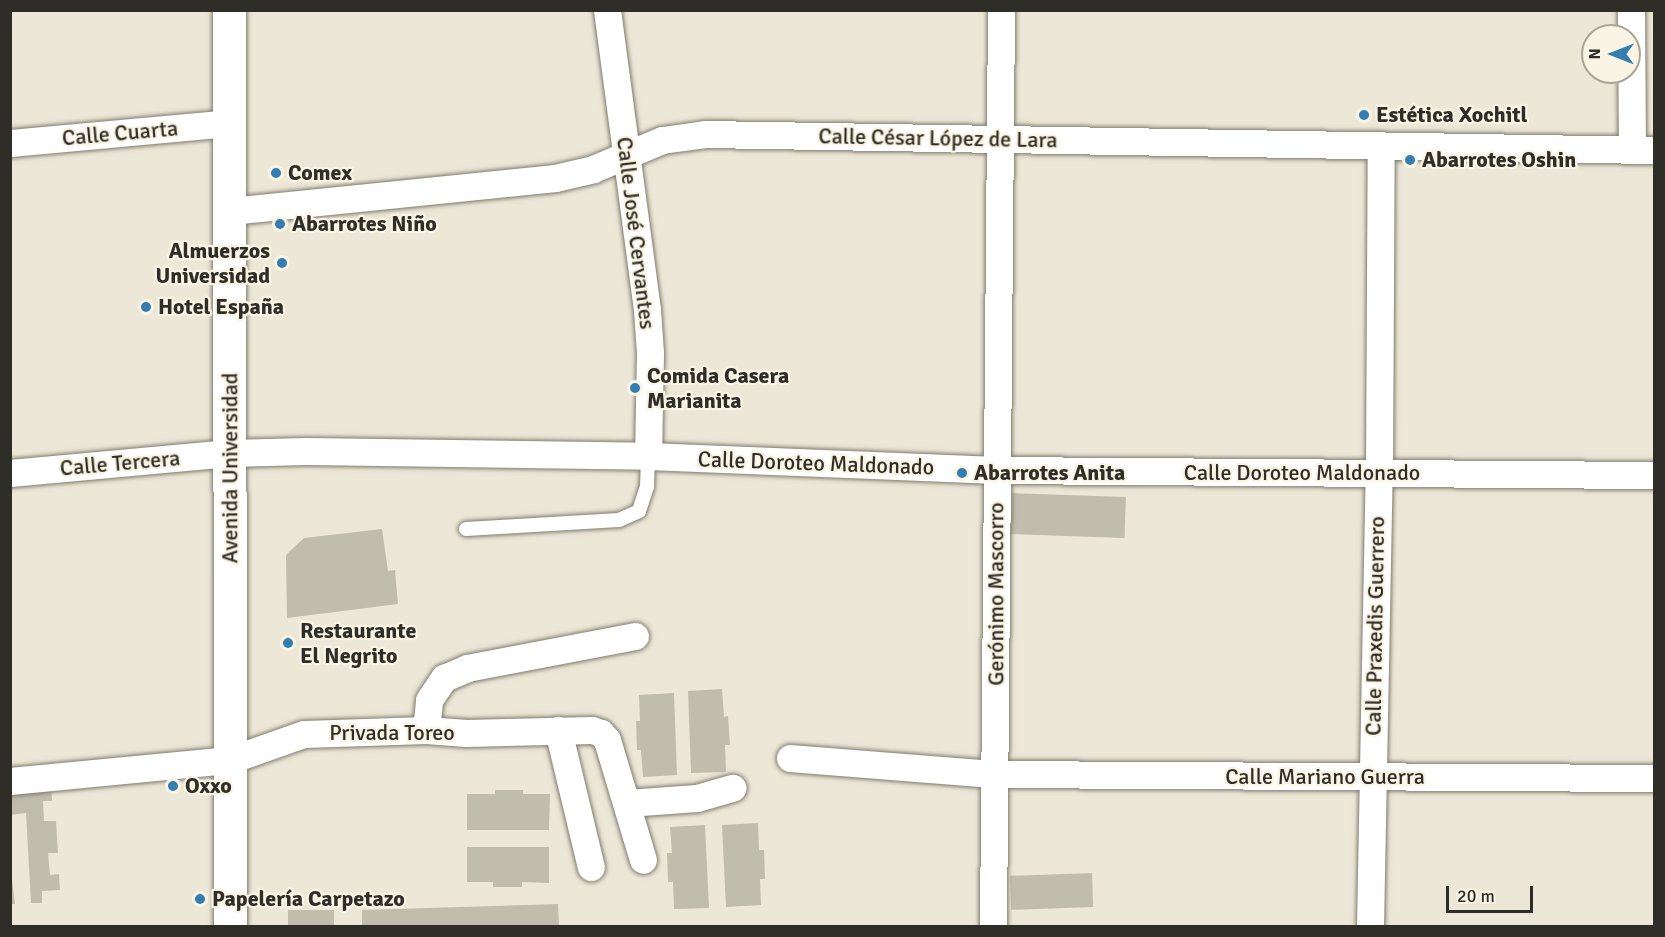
<!DOCTYPE html>
<html>
<head>
<meta charset="utf-8">
<style>
	body { margin:0 }
	#map { position:relative; width:1665px; height:937px; overflow:hidden; background:#ece7d7; font-family:Signika,sans-serif }
	div>[style] { position:absolute }
	.building>* { inset:0; background:#c1bdad; transform-origin:0 0 }
	.roads { filter:drop-shadow(0 0 2px #807c6e) drop-shadow(0 0 2px #807c6e) }
	.lane>* { height:14px; margin:-7px; padding:0 7px; transform-origin:7px; border-radius:7px; background:#fff }
	.street>* { height:27px; margin:-13.5px; padding:0 13.5px; transform-origin:13.5px; border-radius:13.5px; background:#fff }
	.primary>* { height:33px; margin:-16.5px; padding:0 16.5px; transform-origin:16.5px; border-radius:16.5px; background:#fff }
	.dots>* { width:16px; height:16px; translate:-50% -50%; box-sizing:border-box; border:3px solid #f9f4e4; border-radius:50% }
	span { translate:-50% -50%; white-space:nowrap; text-align:center; line-height:1.15; -webkit-text-stroke:4.5px #f9f4e4; paint-order:stroke }
	.poi-label { font-size:22px; color:#2f2d27; font-weight:700 }
	.left { translate:0 -50%; text-align:left }
	.right { translate:-100% -50%; text-align:right }
	.street-label { font-size:22px; color:#2f2d27 }
	.frame { position:absolute; inset:0; border:12px solid #2f2d27; pointer-events:none }
	.north { position:absolute; left:1581px; top:24px; width:60px; height:60px; box-sizing:border-box; background:#f9f4e4; border:2px solid #a8a498; border-radius:50%; rotate:270deg; font-size:16px; font-weight:700; line-height:24px; text-align:center; color:#2f2d27 }
	.north::after { content:''; display:block; margin:auto; width:21px; height:27px; background:#347db1; clip-path:polygon(50% 0,100% 100%,50% 72%,0 100%) }
	.scale { position:absolute; left:1446px; top:886px; width:87px; height:27px; box-sizing:border-box; border:3px solid #2f2d27; border-top:0; padding-left:8px; font-size:18px; line-height:21px; white-space:nowrap; color:#2f2d27; -webkit-text-stroke:4px #f9f4e4; paint-order:stroke }
</style>
</head>
<body>
<div id="map">
	<div class="building">
		<div style="left:1012px;top:493px;width:114px;height:41px;rotate:2deg"></div>
		<div style="clip-path:polygon(382px 529px,388px 571px,395px 570px,398px 604px,287px 618px,286px 555px,304px 538px)"></div>
		<div style="clip-path:polygon(722px 689px,724px 717px,728px 716px,730px 745px,725px 745px,726px 772px,691px 773px,688px 691px)"></div>
		<div style="clip-path:polygon(674px 693px,677px 775px,643px 777px,641px 750px,637px 750px,636px 721px,640px 721px,639px 695px)"></div>
		<div style="clip-path:polygon(51px 784px,52px 801px,43px 801px,44px 821px,56px 821px,58px 853px,48px 853px,50px 875px,59px 874px,60px 890px,42px 891px,42px 903px,31px 903px,26px 813px,10px 815px,10px 787px)"></div>
		<div style="clip-path:polygon(495px 790px,523px 790px,523px 794px,550px 794px,549px 830px,467px 830px,467px 794px,495px 794px)"></div>
		<div style="clip-path:polygon(758px 823px,759px 850px,764px 850px,765px 879px,760px 879px,761px 905px,726px 907px,722px 825px)"></div>
		<div style="clip-path:polygon(705px 825px,709px 908px,674px 909px,673px 882px,668px 882px,667px 853px,672px 853px,670px 827px)"></div>
		<div style="clip-path:polygon(467px 847px,549px 847px,549px 883px,522px 882px,522px 887px,493px 887px,493px 882px,467px 882px)"></div>
		<div style="clip-path:polygon(10px 863px,15px 904px,10px 904px)"></div>
		<div style="left:1092px;top:873px;width:34px;height:82px;rotate:88deg"></div>
		<div style="clip-path:polygon(558px 904px,559px 926px,362px 926px,362px 910px)"></div>
		<div style="left:334px;top:910px;width:16px;height:46px;rotate:90deg"></div>
	</div>
	<div class="roads">
		<div class="lane">
			<div style="left:466px;top:529px;width:153px;rotate:-3.4deg"></div>
			<div style="left:619px;top:520px;width:22px;rotate:-24deg"></div>
			<div style="left:639px;top:511px;width:25px;rotate:-72deg"></div>
			<div style="left:647px;top:487px;width:31px;rotate:-88deg"></div>
		</div>
		<div class="street">
			<div style="left:607px;top:10px;width:303px;rotate:82.4deg"></div>
			<div style="left:647px;top:310px;width:43px;rotate:86deg"></div>
			<div style="left:650px;top:353px;width:103px;rotate:91.1deg"></div>
			<div style="left:1631px;top:10px;width:139px;rotate:89.6deg"></div>
			<div style="left:10px;top:143px;width:220px;rotate:-5.2deg"></div>
			<div style="left:230px;top:211px;width:327px;rotate:-5.8deg"></div>
			<div style="left:555px;top:178px;width:39px;rotate:-13deg"></div>
			<div style="left:593px;top:169px;width:75px;rotate:-22.8deg"></div>
			<div style="left:662px;top:140px;width:43px;rotate:-7.9deg"></div>
			<div style="left:705px;top:134px;width:949px;rotate:0.97deg"></div>
			<div style="left:10px;top:473px;width:220px;rotate:-5.2deg"></div>
			<div style="left:229px;top:453px;width:77px;rotate:-1.5deg"></div>
			<div style="left:306px;top:451px;width:342px;rotate:0.8deg"></div>
			<div style="left:648px;top:456px;width:349px;rotate:2.3deg"></div>
			<div style="left:997px;top:470px;width:657px;rotate:0.44deg"></div>
			<div style="left:426px;top:730px;width:30px;rotate:-84deg"></div>
			<div style="left:429px;top:700px;width:27px;rotate:-56deg"></div>
			<div style="left:444px;top:678px;width:25px;rotate:-23deg"></div>
			<div style="left:467px;top:668px;width:171px;rotate:-10.8deg"></div>
			<div style="left:558px;top:730px;width:141px;rotate:76.5deg"></div>
			<div style="left:790px;top:758px;width:206px;rotate:4.5deg"></div>
			<div style="left:995px;top:774px;width:659px;rotate:0.35deg"></div>
			<div style="left:10px;top:781px;width:221px;rotate:-5.5deg"></div>
			<div style="left:230px;top:760px;width:78px;rotate:-19.4deg"></div>
			<div style="left:304px;top:734px;width:122px;rotate:-1.9deg"></div>
			<div style="left:426px;top:730px;width:40px;rotate:4.3deg"></div>
			<div style="left:466px;top:733px;width:126px;rotate:-1.4deg"></div>
			<div style="left:592px;top:730px;width:9px;rotate:18deg"></div>
			<div style="left:601px;top:733px;width:9px;rotate:49deg"></div>
			<div style="left:607px;top:740px;width:125px;rotate:73.3deg"></div>
			<div style="left:627px;top:803px;width:70px;rotate:-4.1deg"></div>
			<div style="left:697px;top:798px;width:37px;rotate:-16deg"></div>
			<div style="left:993px;top:926px;width:916px;rotate:-89.5deg"></div>
			<div style="left:1370px;top:926px;width:452px;rotate:-88.9deg"></div>
			<div style="left:1379px;top:474px;width:329px;rotate:-89.7deg"></div>
		</div>
		<div class="primary">
			<div style="left:229px;top:10px;width:916px;rotate:89.94deg"></div>
		</div>
	</div>
	<div class="dots">
		<div style="left:1364px;top:115px;background:#347db1"></div>
		<div style="left:1410px;top:160px;background:#347db1"></div>
		<div style="left:276px;top:173px;background:#347db1"></div>
		<div style="left:280px;top:224px;background:#347db1"></div>
		<div style="left:282px;top:263px;background:#347db1"></div>
		<div style="left:146px;top:307px;background:#347db1"></div>
		<div style="left:635px;top:388px;background:#347db1"></div>
		<div style="left:962px;top:473px;background:#347db1"></div>
		<div style="left:288px;top:643px;background:#347db1"></div>
		<div style="left:173px;top:786px;background:#347db1"></div>
		<div style="left:200px;top:899px;background:#347db1"></div>
	</div>
	<div class="poi-label">
		<span class="left" style="left:1376px;top:115px">Estética Xochitl</span>
		<span class="left" style="left:1422px;top:160px">Abarrotes Oshin</span>
		<span class="left" style="left:288px;top:173px">Comex</span>
		<span class="left" style="left:292px;top:224px">Abarrotes Niño</span>
		<span class="right" style="left:270px;top:263px">Almuerzos<br>Universidad</span>
		<span class="left" style="left:158px;top:307px">Hotel España</span>
		<span class="left" style="left:647px;top:388px">Comida Casera<br>Marianita</span>
		<span class="left" style="left:974px;top:473px">Abarrotes Anita</span>
		<span class="left" style="left:300px;top:643px">Restaurante<br>El Negrito</span>
		<span class="left" style="left:185px;top:786px">Oxxo</span>
		<span class="left" style="left:212px;top:899px">Papelería Carpetazo</span>
	</div>
	<div class="street-label">
		<span style="left:120px;top:133px;rotate:-5deg">Calle Cuarta</span>
		<span style="left:938px;top:138px;rotate:1deg">Calle César López de Lara</span>
		<span style="left:636px;top:233px;rotate:83deg">Calle José Cervantes</span>
		<span style="left:120px;top:463px;rotate:-5deg">Calle Tercera</span>
		<span style="left:816px;top:463px;rotate:2deg">Calle Doroteo Maldonado</span>
		<span style="left:230px;top:468px;rotate:-90deg">Avenida Universidad</span>
		<span style="left:1302px;top:473px">Calle Doroteo Maldonado</span>
		<span style="left:996px;top:594px;rotate:-90deg">Gerónimo Mascorro</span>
		<span style="left:1375px;top:626px;rotate:-89deg">Calle Praxedis Guerrero</span>
		<span style="left:392px;top:733px">Privada Toreo</span>
		<span style="left:1325px;top:777px">Calle Mariano Guerra</span>
	</div>
	<div class="frame"></div>
	<div class="north">N</div>
	<div class="scale">20 m</div>
</div>
</body>
</html>
